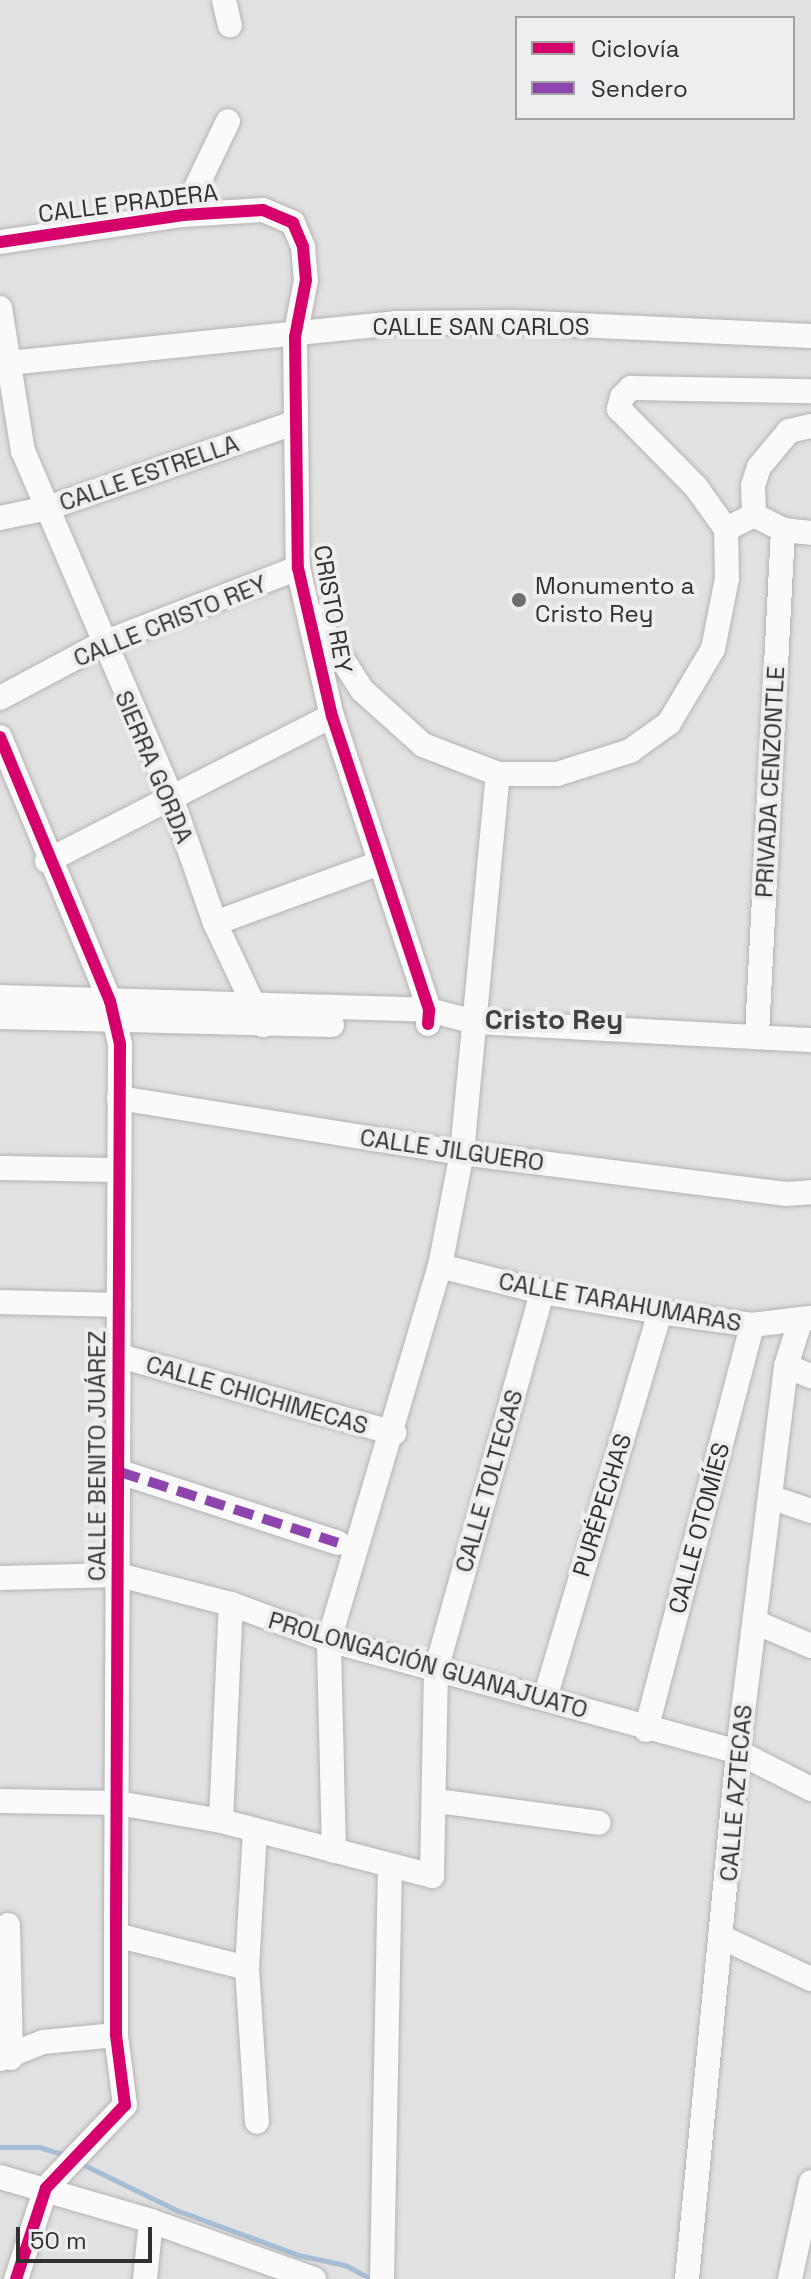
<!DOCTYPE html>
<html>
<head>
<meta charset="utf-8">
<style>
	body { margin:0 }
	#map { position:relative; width:811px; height:2279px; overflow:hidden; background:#e1e1e1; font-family:"Space Grotesk",sans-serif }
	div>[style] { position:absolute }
	.stream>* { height:5px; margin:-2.5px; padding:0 2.5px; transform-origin:2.5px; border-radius:2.5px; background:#a5bed6 }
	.roads { filter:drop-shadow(0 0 2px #b3b3b3) drop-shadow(0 0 2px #b3b3b3) }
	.minor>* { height:24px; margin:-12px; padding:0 12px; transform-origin:12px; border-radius:12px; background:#fafafa }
	.quiet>* { height:10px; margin-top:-5px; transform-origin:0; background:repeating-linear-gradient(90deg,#8e44ad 0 20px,transparent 0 30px) }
	.cycleway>* { height:12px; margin:-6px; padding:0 6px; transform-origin:6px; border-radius:6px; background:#d6006c }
	.dots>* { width:22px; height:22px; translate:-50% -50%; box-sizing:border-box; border:4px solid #eeeef0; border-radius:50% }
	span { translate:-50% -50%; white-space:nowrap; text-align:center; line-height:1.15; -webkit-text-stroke:8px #eeeef0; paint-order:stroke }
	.street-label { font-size:24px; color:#303031 }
	.poi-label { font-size:24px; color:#303031 }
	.left { translate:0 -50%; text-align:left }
	.quarter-label { font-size:28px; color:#424243; font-weight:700 }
	.legend { position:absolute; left:515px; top:16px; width:280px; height:104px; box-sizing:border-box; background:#eeeef0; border:2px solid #a2a2a4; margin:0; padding:10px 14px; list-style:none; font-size:24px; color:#303031 }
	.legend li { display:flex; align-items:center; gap:16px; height:40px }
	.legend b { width:40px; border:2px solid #a2a2a4 }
	.scale { position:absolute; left:16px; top:2227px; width:136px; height:36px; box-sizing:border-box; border:4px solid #303031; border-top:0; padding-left:10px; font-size:24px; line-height:28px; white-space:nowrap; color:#303031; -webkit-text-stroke:6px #eeeef0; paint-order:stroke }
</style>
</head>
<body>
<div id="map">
	<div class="stream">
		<div style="left:0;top:2147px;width:39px"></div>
		<div style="left:39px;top:2147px;width:30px;rotate:17deg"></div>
		<div style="left:80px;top:2163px;width:107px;rotate:26.1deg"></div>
		<div style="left:176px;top:2210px;width:130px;rotate:20.2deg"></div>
		<div style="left:298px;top:2255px;width:48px;rotate:12deg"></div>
		<div style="left:345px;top:2265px;width:30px;rotate:28deg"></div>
	</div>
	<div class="roads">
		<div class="minor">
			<div style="left:224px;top:0;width:26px;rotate:77deg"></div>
			<div style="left:183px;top:215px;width:104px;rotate:-64.4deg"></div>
			<div style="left:0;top:242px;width:185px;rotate:-8.4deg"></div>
			<div style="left:183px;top:215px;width:80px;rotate:-3.6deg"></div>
			<div style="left:263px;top:210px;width:33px;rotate:23deg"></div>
			<div style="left:293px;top:223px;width:26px;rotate:67deg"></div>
			<div style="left:303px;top:247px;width:33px;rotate:85deg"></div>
			<div style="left:306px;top:280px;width:58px;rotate:100.9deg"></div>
			<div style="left:295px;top:337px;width:231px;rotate:89.3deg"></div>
			<div style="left:298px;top:568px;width:152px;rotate:77.1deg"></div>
			<div style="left:332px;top:716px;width:310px;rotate:71.7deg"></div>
			<div style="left:429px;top:1010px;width:14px;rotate:94deg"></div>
			<div style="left:0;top:308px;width:145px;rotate:80.9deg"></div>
			<div style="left:23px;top:451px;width:373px;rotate:66.8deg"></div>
			<div style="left:170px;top:794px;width:137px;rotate:70.8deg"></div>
			<div style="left:215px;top:923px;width:113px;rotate:64.8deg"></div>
			<div style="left:9px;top:363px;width:388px;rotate:-5.9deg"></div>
			<div style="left:395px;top:323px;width:119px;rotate:-0.5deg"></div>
			<div style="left:514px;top:322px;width:297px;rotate:2.7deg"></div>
			<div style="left:811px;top:426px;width:23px;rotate:167deg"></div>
			<div style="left:789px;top:431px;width:47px;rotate:129.8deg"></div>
			<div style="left:759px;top:467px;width:20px;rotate:108deg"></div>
			<div style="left:753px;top:486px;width:29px;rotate:88deg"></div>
			<div style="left:754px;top:515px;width:33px;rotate:27deg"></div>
			<div style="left:783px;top:530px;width:28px;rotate:6deg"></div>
			<div style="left:754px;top:515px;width:31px;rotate:153deg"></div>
			<div style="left:726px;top:529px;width:52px;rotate:-125.5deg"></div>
			<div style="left:696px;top:487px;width:110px;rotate:-134.6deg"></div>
			<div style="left:619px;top:409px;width:12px;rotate:-76deg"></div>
			<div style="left:622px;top:397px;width:13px;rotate:-45deg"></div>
			<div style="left:631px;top:388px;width:180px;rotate:1deg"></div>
			<div style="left:0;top:518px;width:49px;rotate:-11.8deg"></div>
			<div style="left:48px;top:508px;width:262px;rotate:-19.1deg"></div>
			<div style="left:315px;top:616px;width:88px;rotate:57.6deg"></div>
			<div style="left:362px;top:690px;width:82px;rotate:42deg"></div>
			<div style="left:423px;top:745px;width:80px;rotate:21.1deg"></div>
			<div style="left:498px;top:774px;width:59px"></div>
			<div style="left:557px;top:774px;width:77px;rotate:-17.5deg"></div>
			<div style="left:630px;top:751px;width:48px;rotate:-35.7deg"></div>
			<div style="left:669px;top:723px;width:86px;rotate:-59.3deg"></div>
			<div style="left:713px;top:649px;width:72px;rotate:-78.8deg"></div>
			<div style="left:727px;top:578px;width:49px;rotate:-91.2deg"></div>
			<div style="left:0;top:698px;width:115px;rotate:-28.1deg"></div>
			<div style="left:101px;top:644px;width:211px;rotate:-21.1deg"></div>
			<div style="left:0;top:737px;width:286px;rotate:67.4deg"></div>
			<div style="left:110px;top:1001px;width:44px;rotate:76.9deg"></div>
			<div style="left:120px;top:1044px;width:891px;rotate:90.26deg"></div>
			<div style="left:116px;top:1935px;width:100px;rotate:90deg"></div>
			<div style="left:116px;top:2035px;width:71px;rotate:82.7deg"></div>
			<div style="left:125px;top:2105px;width:115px;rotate:133.6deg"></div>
			<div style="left:46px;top:2188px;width:96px;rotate:108.2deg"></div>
			<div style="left:47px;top:861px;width:320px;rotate:-27deg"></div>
			<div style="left:215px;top:923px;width:172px;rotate:-20deg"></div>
			<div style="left:0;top:997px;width:429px;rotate:1.7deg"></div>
			<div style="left:429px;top:1010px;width:48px;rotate:14.6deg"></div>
			<div style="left:475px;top:1022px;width:336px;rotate:3.1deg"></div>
			<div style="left:0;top:1017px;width:332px;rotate:1.4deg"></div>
			<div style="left:757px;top:1034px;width:505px;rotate:-87.05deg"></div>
			<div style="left:119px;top:1098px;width:347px;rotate:9.1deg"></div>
			<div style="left:462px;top:1153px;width:326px;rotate:7.2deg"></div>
			<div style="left:785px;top:1194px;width:26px;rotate:-4deg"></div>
			<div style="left:0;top:1168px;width:117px;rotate:1deg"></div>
			<div style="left:440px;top:1266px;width:105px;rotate:14.3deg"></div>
			<div style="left:542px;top:1292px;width:120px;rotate:9.6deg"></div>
			<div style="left:660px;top:1312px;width:93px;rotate:8deg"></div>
			<div style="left:752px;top:1325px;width:49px;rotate:-7deg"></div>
			<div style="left:0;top:1302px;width:119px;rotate:1.4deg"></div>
			<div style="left:120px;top:1356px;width:285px;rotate:15.7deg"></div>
			<div style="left:786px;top:1366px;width:27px;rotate:22deg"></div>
			<div style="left:120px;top:1472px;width:229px;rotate:18deg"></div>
			<div style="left:770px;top:1497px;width:43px;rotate:18.9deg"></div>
			<div style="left:0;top:1578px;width:119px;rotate:-1.4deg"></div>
			<div style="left:119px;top:1575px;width:116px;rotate:14.5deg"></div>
			<div style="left:231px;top:1604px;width:104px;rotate:20.2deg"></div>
			<div style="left:329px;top:1640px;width:424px;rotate:15.3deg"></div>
			<div style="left:738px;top:1752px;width:82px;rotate:26.9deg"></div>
			<div style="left:755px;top:1622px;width:61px;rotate:23.2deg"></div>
			<div style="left:545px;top:1698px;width:403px;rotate:-73.4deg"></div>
			<div style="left:646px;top:1730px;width:419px;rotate:-75.3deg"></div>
			<div style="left:0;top:1801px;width:118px;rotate:1deg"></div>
			<div style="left:118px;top:1803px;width:105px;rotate:9.9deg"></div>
			<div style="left:221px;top:1821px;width:218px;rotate:14.6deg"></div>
			<div style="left:432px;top:1876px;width:206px;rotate:-88.9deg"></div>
			<div style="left:436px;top:1670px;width:393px;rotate:-74.3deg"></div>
			<div style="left:437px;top:1801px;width:163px;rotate:7.7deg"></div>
			<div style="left:221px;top:1821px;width:217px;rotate:-87.4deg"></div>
			<div style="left:255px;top:1830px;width:138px;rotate:93.3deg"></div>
			<div style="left:247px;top:1968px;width:154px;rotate:86.3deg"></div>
			<div style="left:334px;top:1851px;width:211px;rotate:-91.4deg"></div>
			<div style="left:329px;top:1640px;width:390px;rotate:-73.5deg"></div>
			<div style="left:440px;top:1266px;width:115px;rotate:-79deg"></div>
			<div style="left:462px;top:1153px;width:381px;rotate:-84.6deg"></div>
			<div style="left:8px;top:1925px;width:133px;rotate:88.7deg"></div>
			<div style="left:116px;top:1935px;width:135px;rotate:14.1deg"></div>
			<div style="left:723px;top:1938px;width:97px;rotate:25deg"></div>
			<div style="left:0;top:2059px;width:46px;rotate:-21.6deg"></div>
			<div style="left:43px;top:2042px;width:73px;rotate:-5.5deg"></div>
			<div style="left:0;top:2177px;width:157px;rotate:16.2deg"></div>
			<div style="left:151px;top:2221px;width:58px;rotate:95.9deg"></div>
			<div style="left:151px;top:2221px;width:173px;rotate:19.6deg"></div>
			<div style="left:382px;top:2279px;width:412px;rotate:-88.9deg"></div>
			<div style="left:687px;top:2279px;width:529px;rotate:-84.47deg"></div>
			<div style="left:738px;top:1752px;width:389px;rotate:-82.9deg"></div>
			<div style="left:786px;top:1366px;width:49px;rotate:-72.3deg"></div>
			<div style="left:801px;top:1319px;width:10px;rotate:-6deg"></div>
			<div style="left:790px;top:2279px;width:99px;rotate:-77.8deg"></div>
		</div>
	</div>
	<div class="quiet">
		<div style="left:120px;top:1472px;width:229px;rotate:18deg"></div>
	</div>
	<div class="cycleway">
		<div style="left:0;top:242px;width:185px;rotate:-8.4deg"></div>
		<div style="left:183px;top:215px;width:80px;rotate:-3.6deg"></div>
		<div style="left:263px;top:210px;width:33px;rotate:23deg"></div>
		<div style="left:293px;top:223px;width:26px;rotate:67deg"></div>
		<div style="left:303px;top:247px;width:33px;rotate:85deg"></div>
		<div style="left:306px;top:280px;width:58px;rotate:100.9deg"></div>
		<div style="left:295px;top:337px;width:231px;rotate:89.3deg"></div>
		<div style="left:298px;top:568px;width:152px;rotate:77.1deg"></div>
		<div style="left:332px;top:716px;width:310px;rotate:71.7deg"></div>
		<div style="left:429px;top:1010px;width:14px;rotate:94deg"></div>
		<div style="left:0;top:737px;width:286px;rotate:67.4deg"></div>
		<div style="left:110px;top:1001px;width:44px;rotate:76.9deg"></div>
		<div style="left:120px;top:1044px;width:891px;rotate:90.26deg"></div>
		<div style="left:116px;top:1935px;width:100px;rotate:90deg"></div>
		<div style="left:116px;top:2035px;width:71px;rotate:82.7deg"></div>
		<div style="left:125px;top:2105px;width:115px;rotate:133.6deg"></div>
		<div style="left:46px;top:2188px;width:96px;rotate:108.2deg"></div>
	</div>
	<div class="dots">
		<div style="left:519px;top:600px;background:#6e6e6f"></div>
	</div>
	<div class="street-label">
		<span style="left:128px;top:203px;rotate:-7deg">CALLE PRADERA</span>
		<span style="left:481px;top:327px">CALLE SAN CARLOS</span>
		<span style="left:149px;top:473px;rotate:-19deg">CALLE ESTRELLA</span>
		<span style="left:333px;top:609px;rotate:80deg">CRISTO REY</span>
		<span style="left:170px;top:621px;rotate:-22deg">CALLE CRISTO REY</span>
		<span style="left:154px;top:767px;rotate:67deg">SIERRA GORDA</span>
		<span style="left:770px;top:782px;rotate:-87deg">PRIVADA CENZONTLE</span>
		<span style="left:452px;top:1150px;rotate:8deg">CALLE JILGUERO</span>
		<span style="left:620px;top:1302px;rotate:10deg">CALLE TARAHUMARAS</span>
		<span style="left:257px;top:1395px;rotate:16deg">CALLE CHICHIMECAS</span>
		<span style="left:97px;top:1456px;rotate:-90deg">CALLE BENITO JUÁREZ</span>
		<span style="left:489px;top:1481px;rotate:-74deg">CALLE TOLTECAS</span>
		<span style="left:602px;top:1505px;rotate:-73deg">PURÉPECHAS</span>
		<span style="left:699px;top:1528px;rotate:-75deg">CALLE OTOMÍES</span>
		<span style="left:428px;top:1665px;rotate:16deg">PROLONGACIÓN GUANAJUATO</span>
		<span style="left:736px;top:1793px;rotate:-85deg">CALLE AZTECAS</span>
	</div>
	<div class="poi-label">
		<span class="left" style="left:535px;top:600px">Monumento a<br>Cristo Rey</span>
	</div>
	<div class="quarter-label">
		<span style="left:554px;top:1019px">Cristo Rey</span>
	</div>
	<ul class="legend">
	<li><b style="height:10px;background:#d6006c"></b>Ciclovía</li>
	<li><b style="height:10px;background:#8e44ad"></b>Sendero</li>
	</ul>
	<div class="scale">50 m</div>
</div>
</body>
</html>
